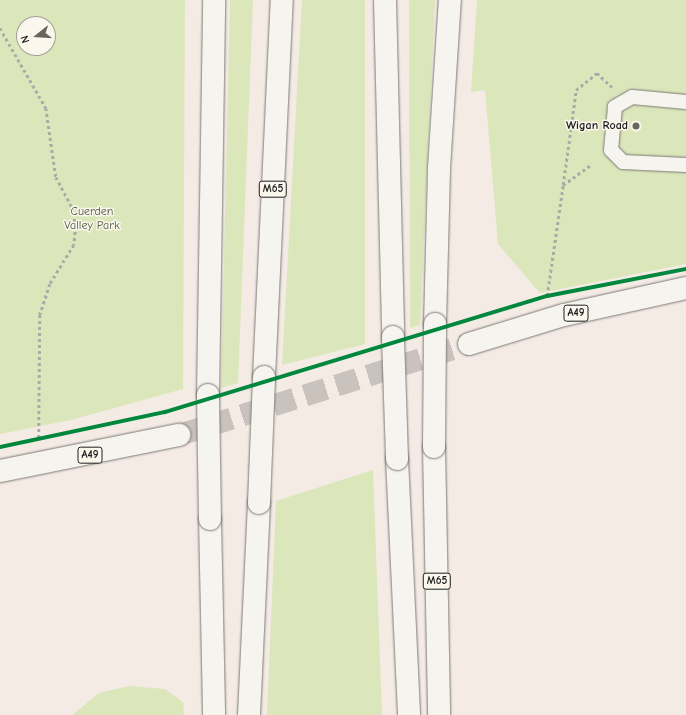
<!DOCTYPE html>
<html>
<head>
<meta charset="utf-8">
<style>
	body { margin:0 }
	#map { position:relative; width:686px; height:715px; overflow:hidden; background:#f4ebe5; font-family:"Comic Neue",sans-serif }
	div>[style] { position:absolute }
	.green>* { inset:0; background:#dbe7bb }
	.primary-tunnel>* { height:22px; margin-top:-11px; transform-origin:0; background:repeating-linear-gradient(90deg,#c9c2bd 0 22px,transparent 0 33px) }
	.path>* { height:2.5px; margin-top:-1.25px; transform-origin:0; background:repeating-linear-gradient(90deg,#acaaa7 0 3px,transparent 0 6px) }
	.roads { filter:drop-shadow(0 0 1px #7d7976) drop-shadow(0 0 1px #7d7976) }
	.service>* { height:14px; margin:-7px; padding:0 7px; transform-origin:7px; border-radius:7px; background:#f6f4ef }
	.primary>* { height:22px; margin:-11px; padding:0 11px; transform-origin:11px; border-radius:11px; background:#f6f4ef }
	.motorway>* { height:22px; margin:-11px; padding:0 11px; transform-origin:11px; border-radius:11px; background:#f6f4ef }
	.bridges { filter:drop-shadow(0 0 1px #7d7976) drop-shadow(0 0 1px #7d7976) }
	.motorway-bridge>* { height:22px; margin:-11px; padding:0 11px; transform-origin:11px; border-radius:11px; background:#f6f4ef }
	.cycleway>* { height:4px; margin:-2px; padding:0 2px; transform-origin:2px; border-radius:2px; background:#00873e }
	.dots>* { width:11px; height:11px; translate:-50% -50%; box-sizing:border-box; border:2px solid #fbf7ec; border-radius:50% }
	span { translate:-50% -50%; white-space:nowrap; text-align:center; line-height:1.15; -webkit-text-stroke:3px #fbf7ec; paint-order:stroke }
	.shield-label span { padding:1px 3px; background:#fbf7ec; border:1px solid; border-radius:3px; -webkit-text-stroke-width:0 }
	.shield-label { font-size:11px; color:#1c1c1c; font-weight:700 }
	.poi-label { font-size:12px; color:#1c1c1c; font-weight:700 }
	.right { translate:-100% -50%; text-align:right }
	.park-label { font-size:12px; color:#4f5842 }
	.north { position:absolute; left:16px; top:16px; width:40px; height:40px; box-sizing:border-box; background:#fbf7ec; border:1px solid #a29f99; border-radius:50%; rotate:253deg; font-size:11px; font-weight:700; line-height:16px; text-align:center; color:#1c1c1c }
	.north::after { content:''; display:block; margin:auto; width:14px; height:18px; background:#686462; clip-path:polygon(50% 0,100% 100%,50% 72%,0 100%) }
</style>
</head>
<body>
<div id="map">
	<div class="green">
		<div style="clip-path:polygon(evenodd,0 0,185px 0,183px 389px,71px 420px,0 434px,0 0,24px 24px,48px 24px,48px 48px,24px 48px,24px 24px)"></div>
		<div style="clip-path:polygon(230px 0,253px 0,238px 383px,221px 388px)"></div>
		<div style="clip-path:polygon(302px 0,365px 0,365px 344px,282px 365px)"></div>
		<div style="clip-path:polygon(409px 0,435px 0,420px 325px,410px 328px)"></div>
		<div style="clip-path:polygon(477px 0,686px 0,686px 264px,540px 293px,498px 244px,485px 90px,471px 92px)"></div>
		<div style="clip-path:polygon(373px 470px,382px 715px,267px 715px,276px 501px)"></div>
		<div style="clip-path:polygon(129px 686px,165px 689px,183px 702px,184px 715px,72px 715px,99px 693px)"></div>
	</div>
	<div class="primary-tunnel">
		<div style="left:179px;top:435px;width:304px;rotate:-17.4deg"></div>
	</div>
	<div class="path">
		<div style="left:0;top:28px;width:92px;rotate:60.1deg"></div>
		<div style="left:46px;top:108px;width:70px;rotate:81.8deg"></div>
		<div style="left:56px;top:177px;width:34px;rotate:62deg"></div>
		<div style="left:72px;top:207px;width:19px;rotate:78deg"></div>
		<div style="left:76px;top:226px;width:19px;rotate:96deg"></div>
		<div style="left:74px;top:245px;width:46px;rotate:121.6deg"></div>
		<div style="left:50px;top:284px;width:33px;rotate:108deg"></div>
		<div style="left:40px;top:315px;width:124px;rotate:90.5deg"></div>
		<div style="left:563px;top:185px;width:96px;rotate:-82.2deg"></div>
		<div style="left:576px;top:90px;width:27px;rotate:-39deg"></div>
		<div style="left:597px;top:73px;width:21px;rotate:43deg"></div>
		<div style="left:547px;top:296px;width:112px;rotate:-81.8deg"></div>
		<div style="left:563px;top:185px;width:34px;rotate:-36deg"></div>
	</div>
	<div class="roads">
		<div class="service">
			<div style="left:686px;top:102px;width:54px;rotate:-174.7deg"></div>
			<div style="left:632px;top:97px;width:20px;rotate:150deg"></div>
			<div style="left:615px;top:107px;width:43px;rotate:95.3deg"></div>
			<div style="left:611px;top:150px;width:17px;rotate:45deg"></div>
			<div style="left:623px;top:162px;width:63px;rotate:2.7deg"></div>
		</div>
		<div class="primary">
			<div style="left:469px;top:344px;width:99px;rotate:-17deg"></div>
			<div style="left:564px;top:315px;width:125px;rotate:-12.5deg"></div>
			<div style="left:0;top:471px;width:183px;rotate:-11.4deg"></div>
		</div>
		<div class="motorway">
			<div style="left:385px;top:0;width:337px;rotate:88.6deg"></div>
			<div style="left:435px;top:324px;width:156px;rotate:-88.5deg"></div>
			<div style="left:439px;top:168px;width:168px;rotate:-86.3deg"></div>
			<div style="left:264px;top:377px;width:377px;rotate:-87.3deg"></div>
			<div style="left:208px;top:395px;width:395px;rotate:-89.1deg"></div>
			<div style="left:434px;top:447px;width:268px;rotate:88.9deg"></div>
			<div style="left:397px;top:459px;width:256px;rotate:87.3deg"></div>
			<div style="left:210px;top:519px;width:196px;rotate:88.8deg"></div>
			<div style="left:249px;top:715px;width:212px;rotate:-87.3deg"></div>
		</div>
	</div>
	<div class="bridges">
		<div class="motorway-bridge">
			<div style="left:393px;top:337px;width:122px;rotate:88.1deg"></div>
			<div style="left:208px;top:395px;width:124px;rotate:89.1deg"></div>
			<div style="left:434px;top:447px;width:123px;rotate:-89.5deg"></div>
			<div style="left:259px;top:503px;width:126px;rotate:-87.7deg"></div>
		</div>
	</div>
	<div class="cycleway">
		<div style="left:0;top:447px;width:169px;rotate:-12deg"></div>
		<div style="left:165px;top:412px;width:399px;rotate:-16.9deg"></div>
		<div style="left:547px;top:296px;width:142px;rotate:-11deg"></div>
	</div>
	<div class="dots">
		<div style="left:636px;top:126px;background:#686462"></div>
	</div>
	<div class="shield-label">
		<span style="left:273px;top:189px">M65</span>
		<span style="left:576px;top:313px">A49</span>
		<span style="left:90px;top:455px">A49</span>
		<span style="left:437px;top:581px">M65</span>
	</div>
	<div class="poi-label">
		<span class="right" style="left:628px;top:126px">Wigan Road</span>
	</div>
	<div class="park-label">
		<span style="left:92px;top:219px">Cuerden<br>Valley Park</span>
	</div>
	<div class="north">N</div>
</div>
</body>
</html>
